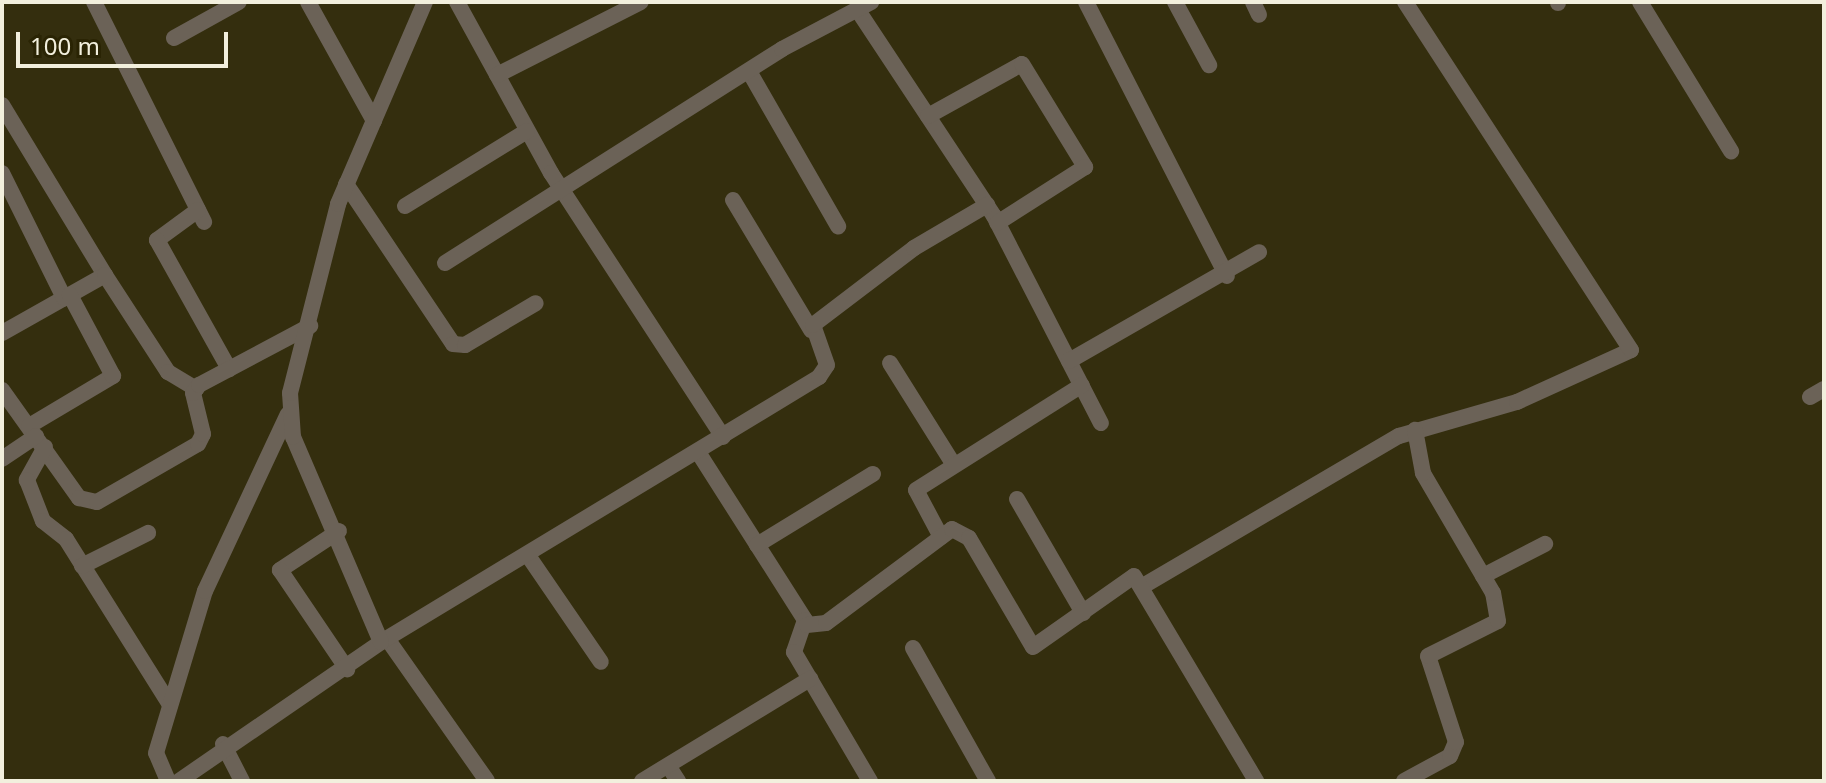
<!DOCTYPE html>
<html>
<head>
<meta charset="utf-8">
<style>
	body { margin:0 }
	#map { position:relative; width:1826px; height:783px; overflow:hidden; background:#342e0e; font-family:"Noto Sans",sans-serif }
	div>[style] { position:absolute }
	.minor>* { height:16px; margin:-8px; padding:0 8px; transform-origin:8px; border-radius:8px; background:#6b6257 }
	span { translate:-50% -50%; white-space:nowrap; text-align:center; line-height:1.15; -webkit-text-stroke:7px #2a2404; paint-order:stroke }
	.frame { position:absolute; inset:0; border:4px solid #f2efdd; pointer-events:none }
	.scale { position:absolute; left:16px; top:32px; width:212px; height:36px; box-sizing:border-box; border:4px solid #f2efdd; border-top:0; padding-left:10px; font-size:24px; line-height:28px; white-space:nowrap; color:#f2efdd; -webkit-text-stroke:6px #2a2404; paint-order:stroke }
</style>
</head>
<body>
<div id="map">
	<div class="minor">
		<div style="left:94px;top:2px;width:246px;rotate:63.4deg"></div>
		<div style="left:308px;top:2px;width:136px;rotate:61deg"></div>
		<div style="left:457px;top:2px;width:195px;rotate:61.2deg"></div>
		<div style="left:551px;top:173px;width:315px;rotate:56.9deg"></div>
		<div style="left:1086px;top:2px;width:308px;rotate:62.8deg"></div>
		<div style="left:1175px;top:2px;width:72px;rotate:61.6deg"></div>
		<div style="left:1253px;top:2px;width:14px;rotate:65deg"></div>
		<div style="left:1558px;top:2px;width:1px;rotate:90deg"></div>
		<div style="left:1640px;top:2px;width:175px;rotate:58.6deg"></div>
		<div style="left:857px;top:9px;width:248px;rotate:56.5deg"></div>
		<div style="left:994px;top:216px;width:233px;rotate:62.7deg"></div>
		<div style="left:174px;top:38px;width:74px;rotate:-29deg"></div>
		<div style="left:750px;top:73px;width:177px;rotate:60.1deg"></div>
		<div style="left:497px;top:75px;width:161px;rotate:-26.9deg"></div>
		<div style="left:2px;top:105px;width:199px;rotate:58.8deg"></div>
		<div style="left:105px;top:275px;width:118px;rotate:150.6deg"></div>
		<div style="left:928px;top:116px;width:107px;rotate:-29deg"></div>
		<div style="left:1022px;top:64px;width:121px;rotate:58.5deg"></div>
		<div style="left:1085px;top:167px;width:104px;rotate:147.5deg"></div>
		<div style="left:2px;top:173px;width:140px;rotate:63.6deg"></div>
		<div style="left:346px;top:184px;width:192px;rotate:56.2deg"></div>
		<div style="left:453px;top:344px;width:12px;rotate:5deg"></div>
		<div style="left:465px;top:345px;width:82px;rotate:-30.6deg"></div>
		<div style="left:733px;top:200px;width:152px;rotate:59deg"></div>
		<div style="left:405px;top:206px;width:143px;rotate:-31.6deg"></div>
		<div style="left:198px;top:210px;width:51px;rotate:143.8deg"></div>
		<div style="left:157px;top:240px;width:148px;rotate:60.8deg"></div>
		<div style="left:445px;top:263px;width:399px;rotate:-32.4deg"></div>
		<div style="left:782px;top:49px;width:101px;rotate:-27.8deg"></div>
		<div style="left:105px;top:275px;width:116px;rotate:57deg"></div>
		<div style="left:168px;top:372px;width:33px;rotate:31deg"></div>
		<div style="left:1069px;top:361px;width:219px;rotate:-29.8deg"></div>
		<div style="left:890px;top:363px;width:120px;rotate:57.9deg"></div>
		<div style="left:2px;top:390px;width:133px;rotate:54.5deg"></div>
		<div style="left:79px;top:498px;width:18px;rotate:13deg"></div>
		<div style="left:97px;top:502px;width:116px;rotate:-29.9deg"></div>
		<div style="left:198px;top:444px;width:11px;rotate:-63deg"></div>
		<div style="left:203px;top:434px;width:42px;rotate:-103.7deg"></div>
		<div style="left:193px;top:393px;width:10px;rotate:-53deg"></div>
		<div style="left:199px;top:385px;width:126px;rotate:-28deg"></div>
		<div style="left:1810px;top:397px;width:16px;rotate:-30deg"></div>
		<div style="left:29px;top:426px;width:98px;rotate:-30.8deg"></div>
		<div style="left:113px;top:376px;width:92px;rotate:-118deg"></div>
		<div style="left:45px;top:447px;width:38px;rotate:119deg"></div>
		<div style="left:27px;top:480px;width:44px;rotate:68.7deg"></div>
		<div style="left:43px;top:521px;width:29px;rotate:38deg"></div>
		<div style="left:66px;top:539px;width:196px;rotate:57.9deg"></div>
		<div style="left:698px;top:452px;width:199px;rotate:57.5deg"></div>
		<div style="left:805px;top:620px;width:34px;rotate:109deg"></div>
		<div style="left:794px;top:652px;width:150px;rotate:59.5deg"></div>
		<div style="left:2px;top:459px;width:41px;rotate:-34.1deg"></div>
		<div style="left:1017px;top:499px;width:132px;rotate:59.9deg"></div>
		<div style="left:339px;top:531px;width:71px;rotate:146.5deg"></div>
		<div style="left:280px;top:570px;width:120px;rotate:55.9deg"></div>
		<div style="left:941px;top:537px;width:53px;rotate:-118deg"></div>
		<div style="left:916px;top:490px;width:196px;rotate:-32.3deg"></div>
		<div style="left:757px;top:545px;width:136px;rotate:-31.5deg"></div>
		<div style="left:529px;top:557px;width:127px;rotate:55.6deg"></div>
		<div style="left:82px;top:566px;width:74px;rotate:-26.6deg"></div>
		<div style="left:1483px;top:576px;width:70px;rotate:-27.3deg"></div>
		<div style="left:1143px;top:586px;width:297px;rotate:-30.4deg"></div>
		<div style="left:1399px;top:436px;width:123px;rotate:-16.1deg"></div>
		<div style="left:1517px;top:402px;width:125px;rotate:-24.5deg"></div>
		<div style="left:1631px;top:350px;width:415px;rotate:-123deg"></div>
		<div style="left:807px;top:625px;width:19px;rotate:-6deg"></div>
		<div style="left:826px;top:623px;width:157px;rotate:-36.7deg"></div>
		<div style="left:952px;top:529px;width:19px;rotate:28deg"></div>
		<div style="left:969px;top:538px;width:126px;rotate:59.6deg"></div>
		<div style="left:1033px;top:647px;width:123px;rotate:-35.1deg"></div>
		<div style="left:1134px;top:576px;width:239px;rotate:59.2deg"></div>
		<div style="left:388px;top:640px;width:172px;rotate:54.9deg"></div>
		<div style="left:381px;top:642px;width:512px;rotate:-31.17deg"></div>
		<div style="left:819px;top:377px;width:14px;rotate:-56deg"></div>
		<div style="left:827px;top:365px;width:42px;rotate:-109.3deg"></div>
		<div style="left:813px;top:325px;width:127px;rotate:-37.3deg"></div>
		<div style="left:914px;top:248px;width:85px;rotate:-30.5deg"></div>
		<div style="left:913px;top:648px;width:153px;rotate:60.6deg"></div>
		<div style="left:223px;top:744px;width:42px;rotate:62.8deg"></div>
		<div style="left:669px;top:767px;width:17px;rotate:57deg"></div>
		<div style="left:168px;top:781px;width:30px;rotate:-113deg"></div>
		<div style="left:156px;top:753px;width:169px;rotate:-73.2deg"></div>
		<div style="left:205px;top:591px;width:195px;rotate:-64.9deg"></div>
		<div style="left:179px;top:781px;width:245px;rotate:-34.5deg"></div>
		<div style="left:381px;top:642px;width:223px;rotate:-113.2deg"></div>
		<div style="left:293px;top:437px;width:44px;rotate:-93.9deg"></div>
		<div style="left:290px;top:393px;width:195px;rotate:-75.7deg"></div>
		<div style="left:338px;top:204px;width:220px;rotate:-66.7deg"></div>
		<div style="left:642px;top:781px;width:197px;rotate:-31.3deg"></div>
		<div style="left:1404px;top:781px;width:52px;rotate:-28.5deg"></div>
		<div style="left:1450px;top:756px;width:15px;rotate:-67deg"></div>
		<div style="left:1456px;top:742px;width:90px;rotate:-108deg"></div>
		<div style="left:1428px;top:656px;width:78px;rotate:-26.6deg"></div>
		<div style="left:1498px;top:621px;width:28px;rotate:-100deg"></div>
		<div style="left:1493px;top:593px;width:139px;rotate:-120.3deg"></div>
		<div style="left:1423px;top:473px;width:44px;rotate:-100.5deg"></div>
	</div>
	<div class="frame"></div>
	<div class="scale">100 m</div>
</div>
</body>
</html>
